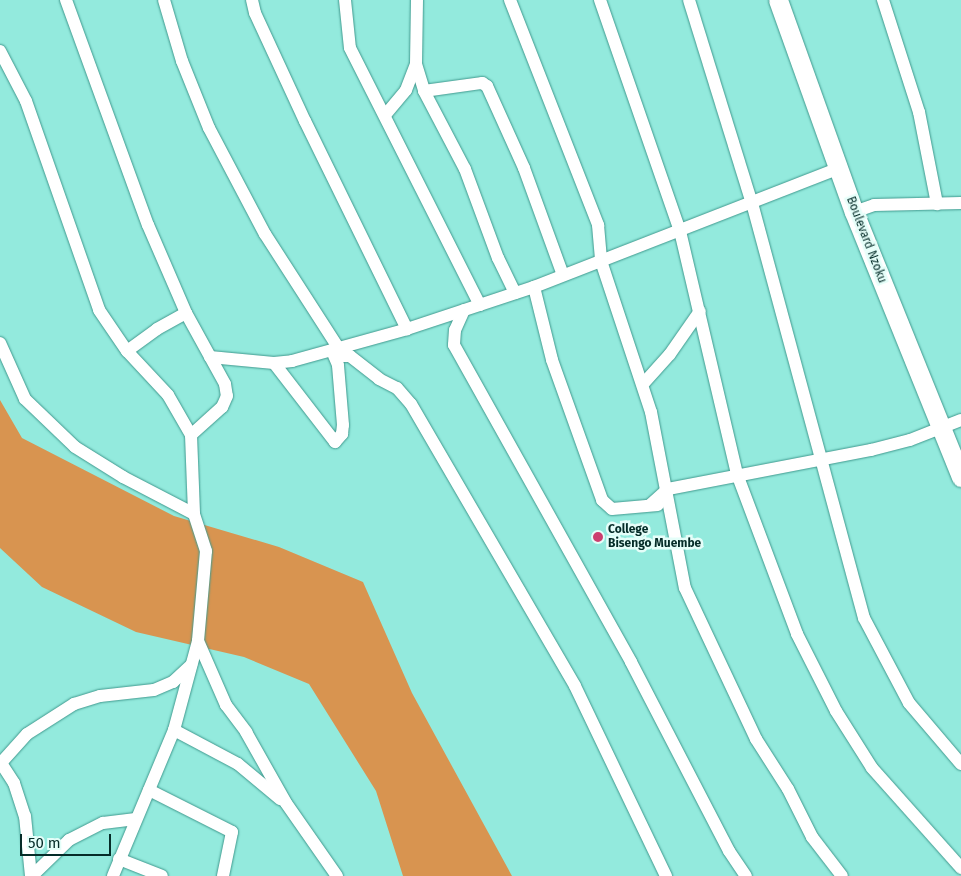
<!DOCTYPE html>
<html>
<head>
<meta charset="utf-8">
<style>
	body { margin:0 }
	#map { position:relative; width:961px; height:876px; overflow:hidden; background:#93eadd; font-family:"Fira Sans",sans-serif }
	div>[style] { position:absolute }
	.green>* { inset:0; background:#d89450 }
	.roads { filter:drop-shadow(0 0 1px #40998e) drop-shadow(0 0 1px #40998e) }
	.street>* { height:12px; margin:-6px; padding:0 6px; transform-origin:6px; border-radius:6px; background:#fff }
	.secondary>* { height:19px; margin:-9.5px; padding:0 9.5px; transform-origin:9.5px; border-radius:9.5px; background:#fff }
	.dots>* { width:14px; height:14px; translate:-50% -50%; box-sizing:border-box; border:2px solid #e5fef9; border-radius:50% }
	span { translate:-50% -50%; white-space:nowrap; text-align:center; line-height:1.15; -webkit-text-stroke:5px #e5fef9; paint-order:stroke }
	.street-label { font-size:12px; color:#052c28 }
	.poi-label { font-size:12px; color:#052c28; font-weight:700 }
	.left { translate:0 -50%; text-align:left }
	.scale { position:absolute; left:20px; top:834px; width:91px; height:22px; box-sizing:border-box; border:2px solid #052c28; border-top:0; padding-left:6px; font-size:15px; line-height:18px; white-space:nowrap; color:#052c28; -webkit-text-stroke:4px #e5fef9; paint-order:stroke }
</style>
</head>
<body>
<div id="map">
	<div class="green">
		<div style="clip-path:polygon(0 400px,22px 438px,174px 516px,279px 547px,363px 582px,412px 693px,512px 876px,403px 876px,376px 791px,309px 684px,244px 657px,136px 632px,42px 587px,0 548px)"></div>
	</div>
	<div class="roads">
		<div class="street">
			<div style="left:66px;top:0;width:239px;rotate:70deg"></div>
			<div style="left:148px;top:225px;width:96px;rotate:66.6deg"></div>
			<div style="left:186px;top:313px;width:81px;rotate:61.2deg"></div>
			<div style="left:225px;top:384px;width:12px;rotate:81deg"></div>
			<div style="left:227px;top:396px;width:12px;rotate:114deg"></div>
			<div style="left:222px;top:407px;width:42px;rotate:137.9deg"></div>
			<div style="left:164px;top:0;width:64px;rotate:73.6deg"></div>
			<div style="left:182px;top:61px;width:72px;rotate:68.1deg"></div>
			<div style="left:209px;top:128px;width:120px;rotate:62.2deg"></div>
			<div style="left:265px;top:234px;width:137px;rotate:57.2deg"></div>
			<div style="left:252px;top:0;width:13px;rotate:77deg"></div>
			<div style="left:255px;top:13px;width:119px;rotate:65.2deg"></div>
			<div style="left:305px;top:121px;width:232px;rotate:63.9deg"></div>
			<div style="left:345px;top:0;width:48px;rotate:84.1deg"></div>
			<div style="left:350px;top:48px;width:288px;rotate:63.2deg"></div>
			<div style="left:510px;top:0;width:242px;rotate:68.6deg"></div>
			<div style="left:598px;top:225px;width:36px;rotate:85deg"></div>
			<div style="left:601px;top:261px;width:159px;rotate:71.7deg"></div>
			<div style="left:651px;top:412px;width:179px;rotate:79.1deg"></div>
			<div style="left:685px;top:588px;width:167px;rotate:64.8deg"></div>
			<div style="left:756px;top:739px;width:59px;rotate:57.4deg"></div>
			<div style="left:788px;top:789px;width:54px;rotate:63.4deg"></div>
			<div style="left:812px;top:837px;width:49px;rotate:52.4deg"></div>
			<div style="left:600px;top:0;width:244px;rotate:70.9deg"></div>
			<div style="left:680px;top:231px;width:250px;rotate:76.8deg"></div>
			<div style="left:737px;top:474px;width:171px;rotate:69.4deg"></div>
			<div style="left:797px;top:634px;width:86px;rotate:63.1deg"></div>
			<div style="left:836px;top:711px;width:67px;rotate:57.7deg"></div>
			<div style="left:872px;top:768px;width:134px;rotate:48.3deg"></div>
			<div style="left:689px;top:0;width:213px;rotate:72.8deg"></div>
			<div style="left:752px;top:203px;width:430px;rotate:74.9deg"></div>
			<div style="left:864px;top:618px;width:96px;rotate:62.1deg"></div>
			<div style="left:909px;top:703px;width:80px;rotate:49.6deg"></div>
			<div style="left:883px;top:0;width:118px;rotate:72.2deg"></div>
			<div style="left:919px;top:112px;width:94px;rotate:78.9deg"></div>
			<div style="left:0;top:51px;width:56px;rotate:62.5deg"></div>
			<div style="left:26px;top:101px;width:221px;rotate:70.7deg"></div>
			<div style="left:99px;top:310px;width:50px;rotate:55.7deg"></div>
			<div style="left:127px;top:351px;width:60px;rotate:47deg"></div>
			<div style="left:168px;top:395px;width:46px;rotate:60.1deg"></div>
			<div style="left:191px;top:435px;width:79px;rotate:87.8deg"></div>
			<div style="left:194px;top:514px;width:39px;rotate:72deg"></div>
			<div style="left:206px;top:551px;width:90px;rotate:95.1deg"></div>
			<div style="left:198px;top:641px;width:92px;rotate:105.1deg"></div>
			<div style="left:174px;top:730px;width:158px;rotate:112.7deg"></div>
			<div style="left:416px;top:64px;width:28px;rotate:73deg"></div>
			<div style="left:424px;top:91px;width:88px;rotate:62.3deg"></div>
			<div style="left:465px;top:169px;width:95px;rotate:69.7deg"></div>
			<div style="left:498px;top:258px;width:39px;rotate:64deg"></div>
			<div style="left:424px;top:91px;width:59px;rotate:-7.9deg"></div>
			<div style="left:482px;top:83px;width:6px;rotate:31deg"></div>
			<div style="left:487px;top:86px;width:90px;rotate:65.7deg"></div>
			<div style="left:524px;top:168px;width:114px;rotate:70deg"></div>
			<div style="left:386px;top:114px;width:31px;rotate:-50deg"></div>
			<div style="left:406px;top:90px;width:28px;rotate:-69deg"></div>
			<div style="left:416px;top:64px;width:64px;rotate:-89.1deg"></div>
			<div style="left:854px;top:212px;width:21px;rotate:-19deg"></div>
			<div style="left:874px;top:205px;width:87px;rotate:-1.3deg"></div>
			<div style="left:534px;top:287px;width:75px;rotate:76.1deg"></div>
			<div style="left:552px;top:360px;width:149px;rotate:70.3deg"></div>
			<div style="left:602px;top:500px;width:13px;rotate:42deg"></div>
			<div style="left:612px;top:509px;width:46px;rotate:-5deg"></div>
			<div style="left:464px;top:310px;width:22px;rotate:114deg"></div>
			<div style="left:455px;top:330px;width:15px;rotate:94deg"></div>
			<div style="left:454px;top:345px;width:363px;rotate:60.8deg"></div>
			<div style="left:631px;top:662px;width:213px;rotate:62.6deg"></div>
			<div style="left:729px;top:851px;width:30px;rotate:56deg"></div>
			<div style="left:0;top:343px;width:61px;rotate:65.9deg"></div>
			<div style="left:25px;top:399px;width:69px;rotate:43.8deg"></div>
			<div style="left:75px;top:447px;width:57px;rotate:32deg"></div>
			<div style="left:123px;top:477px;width:80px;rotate:27.5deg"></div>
			<div style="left:127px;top:351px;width:37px;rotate:-36deg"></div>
			<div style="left:157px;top:329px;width:33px;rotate:-29deg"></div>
			<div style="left:335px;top:356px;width:15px"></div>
			<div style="left:350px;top:356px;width:37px;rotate:38deg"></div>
			<div style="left:379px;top:379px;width:20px;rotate:27deg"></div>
			<div style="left:397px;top:388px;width:21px;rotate:49deg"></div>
			<div style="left:411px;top:404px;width:326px;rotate:59.8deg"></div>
			<div style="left:575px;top:686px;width:211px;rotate:64.4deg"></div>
			<div style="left:210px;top:357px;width:64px;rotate:5.4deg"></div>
			<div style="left:274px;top:363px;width:18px;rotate:-6deg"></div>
			<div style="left:292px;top:361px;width:119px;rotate:-15.5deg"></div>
			<div style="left:407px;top:329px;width:134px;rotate:-18.3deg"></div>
			<div style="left:534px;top:287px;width:327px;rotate:-21.3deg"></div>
			<div style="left:274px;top:363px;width:100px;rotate:52.3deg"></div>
			<div style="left:335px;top:442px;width:11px;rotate:-49deg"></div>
			<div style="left:342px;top:434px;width:9px;rotate:-84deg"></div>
			<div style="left:343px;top:425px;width:60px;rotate:-94.8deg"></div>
			<div style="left:338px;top:365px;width:15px;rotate:-113deg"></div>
			<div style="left:643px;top:384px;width:40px;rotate:-48deg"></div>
			<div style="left:670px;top:354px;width:52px;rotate:-55.1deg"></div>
			<div style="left:650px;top:505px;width:24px;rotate:-42deg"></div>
			<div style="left:668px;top:489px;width:207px;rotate:-10.9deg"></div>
			<div style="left:871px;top:450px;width:40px;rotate:-14.4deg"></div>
			<div style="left:910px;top:440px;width:55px;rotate:-21.4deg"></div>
			<div style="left:198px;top:641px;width:70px;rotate:66.4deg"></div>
			<div style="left:226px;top:705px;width:34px;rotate:53deg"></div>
			<div style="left:246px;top:732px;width:81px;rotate:60.6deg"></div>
			<div style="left:286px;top:803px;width:89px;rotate:55.1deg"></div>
			<div style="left:174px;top:730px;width:72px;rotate:28deg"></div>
			<div style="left:238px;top:764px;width:55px;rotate:39.8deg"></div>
			<div style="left:1px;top:763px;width:24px;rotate:57deg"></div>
			<div style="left:14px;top:783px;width:35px;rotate:72deg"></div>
			<div style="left:25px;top:816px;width:60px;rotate:84.3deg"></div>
			<div style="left:0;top:764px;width:40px;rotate:-48deg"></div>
			<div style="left:27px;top:734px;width:56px;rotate:-32.6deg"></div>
			<div style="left:74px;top:704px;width:27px;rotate:-17deg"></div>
			<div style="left:100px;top:696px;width:54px;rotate:-6.3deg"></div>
			<div style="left:154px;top:690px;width:21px;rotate:-23deg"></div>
			<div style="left:173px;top:682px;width:25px;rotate:-43deg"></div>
			<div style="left:149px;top:790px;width:93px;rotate:26.8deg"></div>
			<div style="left:232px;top:832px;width:45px;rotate:101.6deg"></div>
			<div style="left:119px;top:859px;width:46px;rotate:21.6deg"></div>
			<div style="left:32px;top:876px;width:52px;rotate:-44.2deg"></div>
			<div style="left:69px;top:840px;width:38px;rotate:-27deg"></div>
			<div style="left:103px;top:823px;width:33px;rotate:-7deg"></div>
		</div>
		<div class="secondary">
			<div style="left:778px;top:0;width:225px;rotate:70.3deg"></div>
			<div style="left:854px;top:212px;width:286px;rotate:68deg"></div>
		</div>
	</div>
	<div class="dots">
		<div style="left:598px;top:537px;background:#cc3f6f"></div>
	</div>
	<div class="street-label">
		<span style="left:866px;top:240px;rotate:69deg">Boulevard Nzoku</span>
	</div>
	<div class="poi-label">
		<span class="left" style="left:608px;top:537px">College<br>Bisengo Muembe</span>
	</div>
	<div class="scale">50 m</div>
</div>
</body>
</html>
